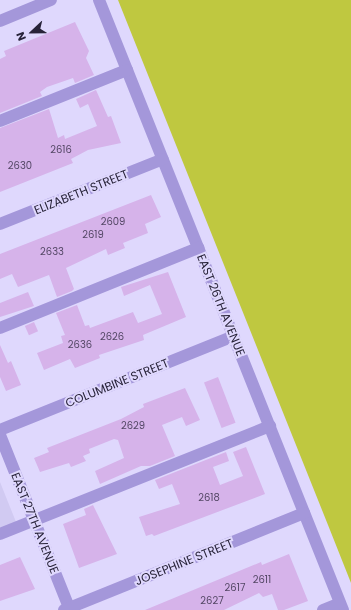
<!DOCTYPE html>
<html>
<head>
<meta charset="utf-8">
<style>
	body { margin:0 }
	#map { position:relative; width:351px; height:610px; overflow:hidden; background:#dfd8fd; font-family:Poppins,sans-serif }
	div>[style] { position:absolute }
	.built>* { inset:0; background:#d1caf2 }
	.green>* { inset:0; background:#bfc840 }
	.building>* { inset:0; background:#d6b3ea; transform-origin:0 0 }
	.minor>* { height:12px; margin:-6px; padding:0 6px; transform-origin:6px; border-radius:6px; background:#a497da }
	span { translate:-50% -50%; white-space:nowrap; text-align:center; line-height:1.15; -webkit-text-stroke:4px #dfd8fd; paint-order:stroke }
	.number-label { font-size:10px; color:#544765 }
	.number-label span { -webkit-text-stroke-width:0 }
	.street-label { font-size:12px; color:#282339 }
	.north { position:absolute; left:12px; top:12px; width:40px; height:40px; -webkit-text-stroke:3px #dfd8fd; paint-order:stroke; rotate:248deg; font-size:11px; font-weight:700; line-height:16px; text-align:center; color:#282339 }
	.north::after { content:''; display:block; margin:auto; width:14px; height:18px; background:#282339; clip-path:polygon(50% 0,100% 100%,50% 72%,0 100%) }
</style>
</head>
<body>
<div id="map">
	<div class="built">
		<div style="clip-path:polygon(0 482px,18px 527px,0 534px)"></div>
	</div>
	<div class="green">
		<div style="clip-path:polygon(118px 0,351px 0,351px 583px,328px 525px)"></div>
	</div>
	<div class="building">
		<div style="clip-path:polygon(75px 22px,89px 51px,86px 58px,94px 75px,75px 83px,73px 78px,47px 87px,40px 92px,42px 96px,0 113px,0 59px,6px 56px,4px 51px)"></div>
		<div style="clip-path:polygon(96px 90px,108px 117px,111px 116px,121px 143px,88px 150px,71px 159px,73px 163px,0 192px,0 128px,49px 109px,58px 138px,64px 135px,65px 139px,97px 126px,88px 104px,80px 108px,76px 99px)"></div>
		<div style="clip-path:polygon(151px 195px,161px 217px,145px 224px,148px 233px,123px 243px,125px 248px,108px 255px,106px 249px,66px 268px,74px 289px,72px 291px,57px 297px,49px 275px,18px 287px,12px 274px,0 279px,0 254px)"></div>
		<div style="clip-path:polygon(168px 272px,186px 317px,143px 335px,144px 340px,99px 355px,100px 358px,75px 368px,70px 359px,44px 370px,37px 353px,63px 343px,61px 336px,65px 335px,56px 313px,77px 305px,85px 326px,89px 325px,90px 328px,133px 312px,138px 323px,162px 314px,150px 285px,124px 296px,121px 287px)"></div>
		<div style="clip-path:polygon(28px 292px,34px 306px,0 317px,0 303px)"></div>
		<div style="left:34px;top:322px;width:10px;height:10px;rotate:66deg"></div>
		<div style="clip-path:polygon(0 345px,8px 363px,11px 361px,21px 385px,6px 391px,0 377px)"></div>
		<div style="left:218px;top:377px;width:49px;height:15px;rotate:69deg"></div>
		<div style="clip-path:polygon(185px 388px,200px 420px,186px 426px,182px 417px,162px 425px,175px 456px,150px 466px,141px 466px,100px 484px,95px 471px,124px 458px,118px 440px,114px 439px,89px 449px,90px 453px,83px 456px,86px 461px,71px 467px,69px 463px,40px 472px,34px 458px,49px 452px,47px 448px,121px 419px,144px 407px,143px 404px)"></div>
		<div style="clip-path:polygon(246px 447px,265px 494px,154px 536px,152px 534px,146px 536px,139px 517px,180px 504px,172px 484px,159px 489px,155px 480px,226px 452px,229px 461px,213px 467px,220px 485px,243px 476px,233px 452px)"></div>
		<div style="clip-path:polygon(93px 505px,117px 554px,79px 568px,63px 524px,86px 515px,84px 509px)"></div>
		<div style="clip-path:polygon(289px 554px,308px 601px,284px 610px,278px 610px,272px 594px,263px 597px,259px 593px,224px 610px,145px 610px,261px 562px,262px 565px)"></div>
		<div style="clip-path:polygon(20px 557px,35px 589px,0 601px,0 565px)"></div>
	</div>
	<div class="minor">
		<div style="left:99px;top:0;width:657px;rotate:68.2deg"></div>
		<div style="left:0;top:21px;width:55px;rotate:-22.4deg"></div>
		<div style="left:0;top:121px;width:137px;rotate:-21.9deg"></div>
		<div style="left:0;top:224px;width:175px;rotate:-21.7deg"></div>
		<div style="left:0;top:328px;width:214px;rotate:-22deg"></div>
		<div style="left:0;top:430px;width:252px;rotate:-21.9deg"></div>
		<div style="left:0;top:435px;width:188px;rotate:68.2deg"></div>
		<div style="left:0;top:534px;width:291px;rotate:-21.8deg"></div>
		<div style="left:64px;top:610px;width:259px;rotate:-22deg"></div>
		<div style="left:323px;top:610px;width:18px;rotate:-22deg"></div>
	</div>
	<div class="number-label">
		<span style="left:61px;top:150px">2616</span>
		<span style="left:20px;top:166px">2630</span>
		<span style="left:113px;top:222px">2609</span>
		<span style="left:93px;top:235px">2619</span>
		<span style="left:52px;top:252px">2633</span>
		<span style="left:112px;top:337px">2626</span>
		<span style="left:80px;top:345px">2636</span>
		<span style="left:133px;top:426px">2629</span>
		<span style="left:209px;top:498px">2618</span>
		<span style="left:262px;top:580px">2611</span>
		<span style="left:235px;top:588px">2617</span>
		<span style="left:212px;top:601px">2627</span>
	</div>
	<div class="street-label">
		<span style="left:81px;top:192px;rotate:-22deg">ELIZABETH STREET</span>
		<span style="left:221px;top:305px;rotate:68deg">EAST 26TH AVENUE</span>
		<span style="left:117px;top:383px;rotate:-22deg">COLUMBINE STREET</span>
		<span style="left:35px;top:523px;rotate:68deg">EAST 27TH AVENUE</span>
		<span style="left:184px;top:562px;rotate:-22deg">JOSEPHINE STREET</span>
	</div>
	<div class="north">N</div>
</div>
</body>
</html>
